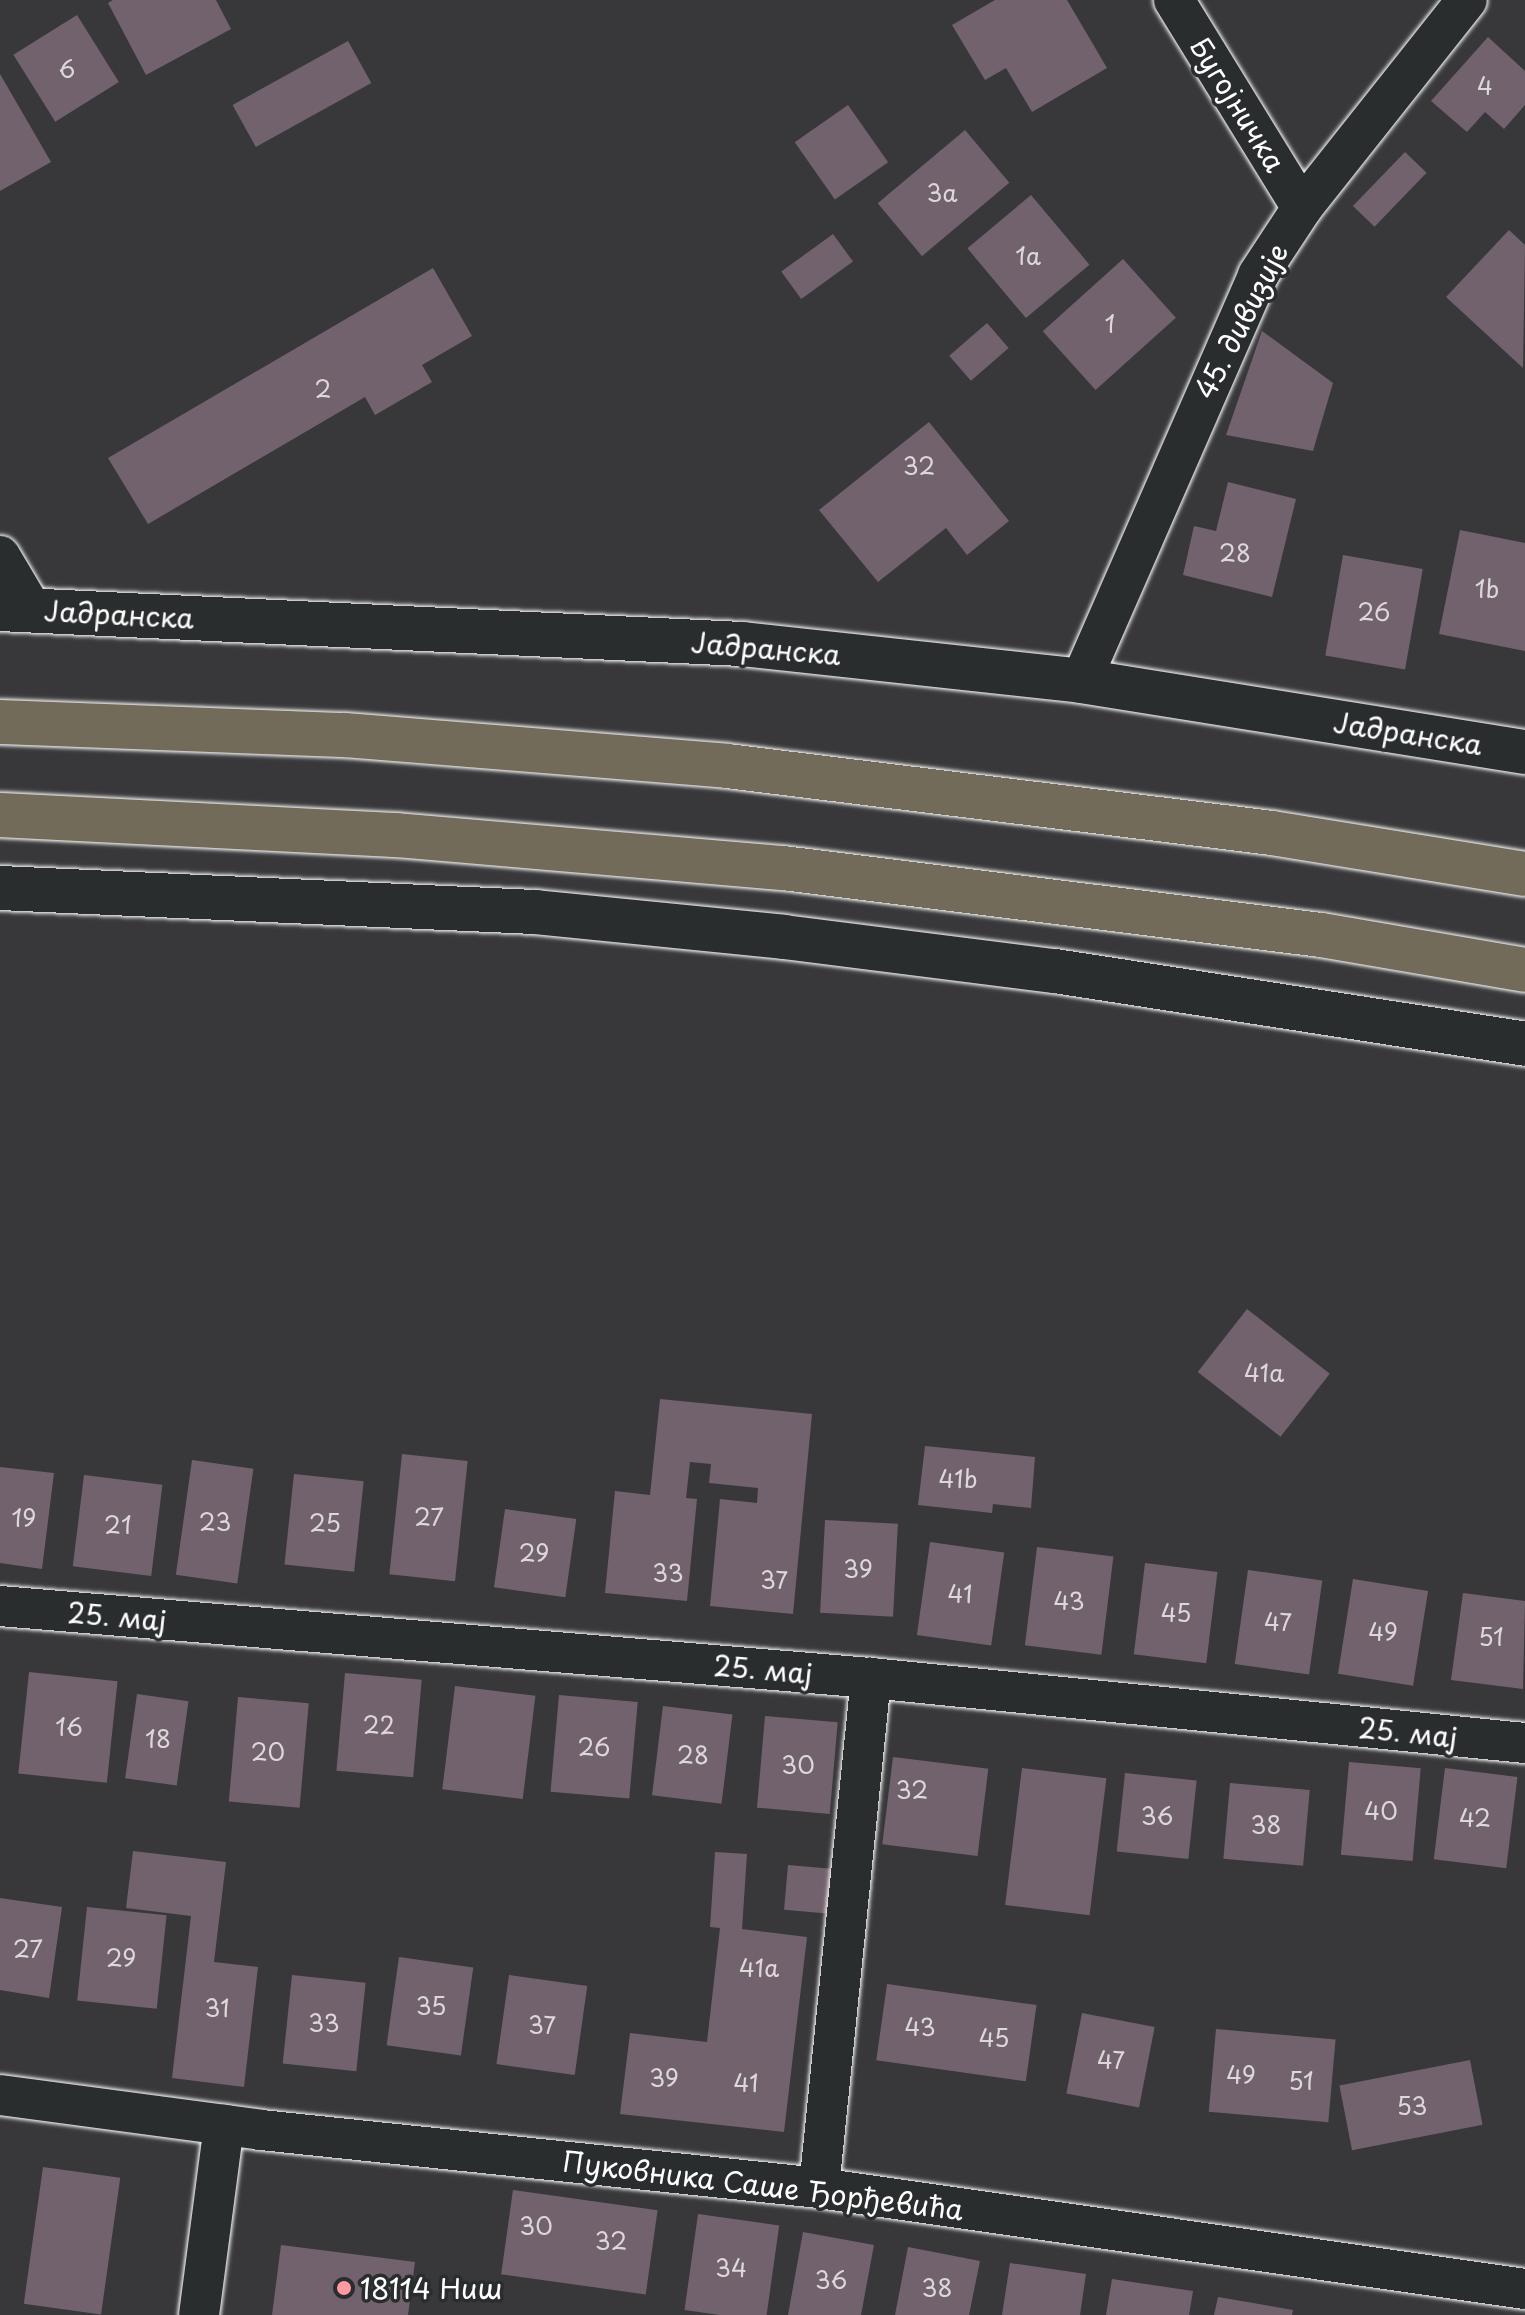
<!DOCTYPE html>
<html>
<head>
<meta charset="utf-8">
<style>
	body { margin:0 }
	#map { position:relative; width:1525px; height:2315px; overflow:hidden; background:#38383b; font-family:"Playpen Sans",sans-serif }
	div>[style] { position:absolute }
	.building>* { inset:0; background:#72626d; transform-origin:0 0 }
	.roads { filter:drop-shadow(0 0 2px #fff) drop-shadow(0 0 2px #fff) }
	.minor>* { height:40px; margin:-20px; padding:0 20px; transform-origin:20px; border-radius:20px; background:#2a2d2e }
	.tertiary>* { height:44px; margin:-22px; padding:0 22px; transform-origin:22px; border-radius:22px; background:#2a2d2e }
	.secondary>* { height:44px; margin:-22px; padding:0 22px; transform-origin:22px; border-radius:22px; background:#2a2d2e }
	.motorway>* { height:44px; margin:-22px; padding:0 22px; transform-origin:22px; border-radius:22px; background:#736b5a }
	.dots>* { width:22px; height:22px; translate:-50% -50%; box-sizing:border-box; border:4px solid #2a2d2e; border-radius:50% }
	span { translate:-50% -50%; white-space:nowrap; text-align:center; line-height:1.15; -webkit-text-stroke:7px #2a2d2e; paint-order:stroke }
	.number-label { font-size:24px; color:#dcd8da }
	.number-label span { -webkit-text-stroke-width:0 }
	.street-label { font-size:28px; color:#fff }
	.poi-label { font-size:28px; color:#fff }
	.left { translate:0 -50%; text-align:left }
</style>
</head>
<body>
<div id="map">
	<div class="building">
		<div style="clip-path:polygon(113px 0,216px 0,231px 29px,146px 75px,108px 3px)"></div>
		<div style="clip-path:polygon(995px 0,1067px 0,1107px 68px,1032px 112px,1006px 68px,985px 80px,952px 25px)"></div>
		<div style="left:77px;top:15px;width:79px;height:75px;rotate:58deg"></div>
		<div style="clip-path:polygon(1488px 37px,1525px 71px,1525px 105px,1504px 129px,1485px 112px,1467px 132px,1431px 101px)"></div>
		<div style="left:348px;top:41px;width:48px;height:132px;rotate:61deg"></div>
		<div style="clip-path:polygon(0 74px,51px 162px,0 191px)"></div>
		<div style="left:848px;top:105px;width:70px;height:65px;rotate:55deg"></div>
		<div style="left:965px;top:130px;width:69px;height:114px;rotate:50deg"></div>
		<div style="left:1405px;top:152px;width:30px;height:75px;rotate:44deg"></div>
		<div style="left:1031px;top:195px;width:91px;height:83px;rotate:50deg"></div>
		<div style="clip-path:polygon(1509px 230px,1525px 245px,1523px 368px,1446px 297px)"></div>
		<div style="left:833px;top:234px;width:34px;height:64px;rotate:54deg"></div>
		<div style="left:1123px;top:259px;width:79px;height:108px;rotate:48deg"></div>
		<div style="clip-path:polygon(433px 268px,472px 336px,422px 365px,432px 382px,375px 415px,365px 397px,148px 524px,108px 458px)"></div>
		<div style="left:987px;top:323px;width:33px;height:50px;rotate:49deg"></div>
		<div style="clip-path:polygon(1262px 331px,1333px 383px,1313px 451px,1226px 435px)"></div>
		<div style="clip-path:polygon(929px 422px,1009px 521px,967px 555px,946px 528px,878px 582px,819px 510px)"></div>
		<div style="clip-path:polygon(1228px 482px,1296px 499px,1272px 597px,1183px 575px,1194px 526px,1216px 531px)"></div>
		<div style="clip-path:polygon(1460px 530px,1525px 543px,1525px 651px,1439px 634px)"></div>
		<div style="left:1343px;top:555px;width:81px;height:102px;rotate:10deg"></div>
		<div style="left:1247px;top:1309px;width:105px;height:80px;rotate:38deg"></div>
		<div style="clip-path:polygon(660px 1399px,812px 1414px,793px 1614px,710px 1606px,720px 1499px,757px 1503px,758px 1488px,709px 1483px,711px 1464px,690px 1462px,686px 1498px,697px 1499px,687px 1601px,605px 1593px,615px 1491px,650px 1495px)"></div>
		<div style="clip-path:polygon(925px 1446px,1035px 1457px,1031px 1508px,993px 1504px,992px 1513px,918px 1505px)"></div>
		<div style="left:402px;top:1454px;width:66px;height:121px;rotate:6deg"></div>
		<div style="left:192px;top:1460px;width:62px;height:116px;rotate:8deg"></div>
		<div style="clip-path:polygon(0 1467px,54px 1473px,42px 1569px,0 1563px)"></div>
		<div style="left:294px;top:1474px;width:70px;height:91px;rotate:6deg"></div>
		<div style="left:84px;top:1475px;width:79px;height:92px;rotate:7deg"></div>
		<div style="left:505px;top:1509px;width:72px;height:79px;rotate:8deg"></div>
		<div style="left:825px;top:1520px;width:73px;height:93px;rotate:3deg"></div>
		<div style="left:930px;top:1542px;width:75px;height:94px;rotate:8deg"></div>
		<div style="left:1037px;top:1547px;width:77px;height:99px;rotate:7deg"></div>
		<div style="left:1145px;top:1563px;width:73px;height:92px;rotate:7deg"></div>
		<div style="left:1248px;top:1570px;width:75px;height:95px;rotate:8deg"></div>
		<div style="left:1353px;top:1579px;width:76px;height:96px;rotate:9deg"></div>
		<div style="clip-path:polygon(1463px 1593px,1525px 1601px,1523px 1689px,1451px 1680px)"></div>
		<div style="left:29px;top:1672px;width:89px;height:102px;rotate:6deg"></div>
		<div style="left:345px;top:1673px;width:77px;height:98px;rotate:5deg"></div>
		<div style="left:455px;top:1686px;width:81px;height:104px;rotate:7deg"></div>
		<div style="left:137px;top:1694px;width:52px;height:85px;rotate:8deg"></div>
		<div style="left:559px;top:1695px;width:79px;height:97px;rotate:5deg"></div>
		<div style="left:238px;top:1697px;width:71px;height:105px;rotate:5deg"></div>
		<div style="left:663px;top:1706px;width:70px;height:90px;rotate:7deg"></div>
		<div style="left:765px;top:1716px;width:73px;height:92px;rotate:5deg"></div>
		<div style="left:893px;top:1757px;width:96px;height:88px;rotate:7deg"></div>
		<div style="left:1349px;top:1762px;width:72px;height:93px;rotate:5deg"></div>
		<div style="left:1022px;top:1768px;width:85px;height:138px;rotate:7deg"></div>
		<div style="left:1445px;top:1768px;width:73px;height:92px;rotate:7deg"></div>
		<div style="left:1125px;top:1773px;width:72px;height:79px;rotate:6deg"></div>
		<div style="left:1230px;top:1783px;width:80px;height:76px;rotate:5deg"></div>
		<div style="clip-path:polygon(133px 1851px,226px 1862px,214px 1962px,258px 1967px,244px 2087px,172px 2078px,191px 1916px,126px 1908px)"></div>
		<div style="clip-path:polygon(715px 1852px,747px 1854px,742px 1929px,807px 1937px,784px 2132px,620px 2114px,630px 2033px,707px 2042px,720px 1928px,710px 1927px)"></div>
		<div style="left:788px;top:1865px;width:46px;height:45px;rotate:5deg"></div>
		<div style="clip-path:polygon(0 1898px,62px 1907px,49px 1998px,0 1990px)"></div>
		<div style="left:87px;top:1907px;width:80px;height:94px;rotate:6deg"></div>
		<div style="left:399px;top:1957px;width:75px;height:89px;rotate:8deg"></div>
		<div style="left:292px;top:1975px;width:74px;height:89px;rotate:6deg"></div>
		<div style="left:509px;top:1975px;width:79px;height:90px;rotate:8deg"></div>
		<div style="left:887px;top:1984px;width:151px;height:77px;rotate:8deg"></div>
		<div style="left:1082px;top:2013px;width:74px;height:82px;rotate:11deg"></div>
		<div style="left:1216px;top:2029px;width:120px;height:83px;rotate:5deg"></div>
		<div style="left:1470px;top:2060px;width:66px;height:133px;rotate:79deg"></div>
		<div style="left:43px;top:2167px;width:78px;height:138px;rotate:8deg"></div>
		<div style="left:513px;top:2190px;width:146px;height:85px;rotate:8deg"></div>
		<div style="left:698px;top:2214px;width:82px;height:97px;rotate:8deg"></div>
		<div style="clip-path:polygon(803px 2232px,874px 2245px,861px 2315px,788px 2315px)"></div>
		<div style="clip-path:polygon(281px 2245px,415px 2262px,408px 2315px,272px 2315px)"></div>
		<div style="clip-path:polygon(908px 2247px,980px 2261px,969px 2315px,895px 2315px)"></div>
		<div style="clip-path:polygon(1010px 2263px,1086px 2274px,1080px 2315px,1002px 2315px)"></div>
		<div style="clip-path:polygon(1112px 2279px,1193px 2291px,1189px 2315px,1106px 2315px)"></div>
		<div style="clip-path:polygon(1218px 2297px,1293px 2310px,1292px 2315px,1214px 2315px)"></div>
	</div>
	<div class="roads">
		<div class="minor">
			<div style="left:1174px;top:0;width:244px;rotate:58.4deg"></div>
			<div style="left:0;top:556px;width:63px;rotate:59.3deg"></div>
			<div style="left:1081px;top:681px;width:443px;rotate:-66.4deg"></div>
			<div style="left:1258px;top:275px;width:80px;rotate:-56.7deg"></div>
			<div style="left:1302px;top:208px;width:265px;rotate:-51.6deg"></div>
			<div style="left:0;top:1606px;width:874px;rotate:4.73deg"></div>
			<div style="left:871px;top:1678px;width:657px;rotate:5.68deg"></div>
			<div style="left:0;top:2095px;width:263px;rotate:7.6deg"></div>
			<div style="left:261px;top:2130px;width:561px;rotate:5.93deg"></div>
			<div style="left:819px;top:2188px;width:713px;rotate:8.14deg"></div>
			<div style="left:819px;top:2188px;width:513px;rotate:-84.18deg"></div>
			<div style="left:199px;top:2315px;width:192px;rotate:-82.5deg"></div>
		</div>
		<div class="tertiary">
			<div style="left:0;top:609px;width:743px;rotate:2.7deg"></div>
			<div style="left:742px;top:644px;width:341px;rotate:6.2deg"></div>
			<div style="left:1081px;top:681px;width:450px;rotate:9.1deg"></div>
		</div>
		<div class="secondary">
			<div style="left:0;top:888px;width:536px;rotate:2.57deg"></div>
			<div style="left:535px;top:912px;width:250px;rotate:5.7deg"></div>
			<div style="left:784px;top:937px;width:273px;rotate:7.2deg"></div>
			<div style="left:1055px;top:971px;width:476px;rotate:8.8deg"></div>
		</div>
		<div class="motorway">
			<div style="left:0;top:722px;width:345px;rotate:2.2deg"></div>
			<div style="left:345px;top:735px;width:383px;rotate:4.6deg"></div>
			<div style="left:727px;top:766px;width:549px;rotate:7.01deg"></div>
			<div style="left:1272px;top:833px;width:256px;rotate:9.2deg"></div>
			<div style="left:0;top:815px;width:397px;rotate:2.9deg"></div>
			<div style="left:396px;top:835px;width:388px;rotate:4.9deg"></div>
			<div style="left:783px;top:868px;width:542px;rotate:7.1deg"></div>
			<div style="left:1321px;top:935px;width:207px;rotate:9.7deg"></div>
		</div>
	</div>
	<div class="dots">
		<div style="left:344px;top:2288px;background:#ff9aa2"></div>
	</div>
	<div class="number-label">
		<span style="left:67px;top:69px">6</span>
		<span style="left:1485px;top:86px">4</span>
		<span style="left:942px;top:193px">3a</span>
		<span style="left:1028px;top:256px">1a</span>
		<span style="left:1110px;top:324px">1</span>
		<span style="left:323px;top:389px">2</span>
		<span style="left:919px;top:466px">32</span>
		<span style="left:1235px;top:553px">28</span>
		<span style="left:1487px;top:589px">1b</span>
		<span style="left:1374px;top:612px">26</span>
		<span style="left:1264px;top:1373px">41a</span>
		<span style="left:958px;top:1479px">41b</span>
		<span style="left:429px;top:1517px">27</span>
		<span style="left:24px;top:1518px">19</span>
		<span style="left:215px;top:1522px">23</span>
		<span style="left:325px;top:1523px">25</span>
		<span style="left:118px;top:1525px">21</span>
		<span style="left:534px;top:1553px">29</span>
		<span style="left:858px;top:1569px">39</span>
		<span style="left:668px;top:1573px">33</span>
		<span style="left:774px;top:1580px">37</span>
		<span style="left:960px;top:1594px">41</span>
		<span style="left:1069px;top:1601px">43</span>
		<span style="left:1176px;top:1613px">45</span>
		<span style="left:1278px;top:1622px">47</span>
		<span style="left:1383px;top:1632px">49</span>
		<span style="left:1491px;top:1637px">51</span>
		<span style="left:379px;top:1725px">22</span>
		<span style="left:69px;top:1727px">16</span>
		<span style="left:158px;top:1739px">18</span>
		<span style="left:594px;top:1747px">26</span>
		<span style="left:268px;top:1752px">20</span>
		<span style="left:693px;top:1755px">28</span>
		<span style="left:798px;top:1765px">30</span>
		<span style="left:912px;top:1790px">32</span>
		<span style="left:1381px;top:1811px">40</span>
		<span style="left:1157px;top:1816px">36</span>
		<span style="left:1475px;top:1818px">42</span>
		<span style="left:1266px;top:1825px">38</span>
		<span style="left:28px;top:1949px">27</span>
		<span style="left:121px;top:1958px">29</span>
		<span style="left:759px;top:1968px">41a</span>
		<span style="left:431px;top:2006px">35</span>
		<span style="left:217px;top:2008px">31</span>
		<span style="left:324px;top:2023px">33</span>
		<span style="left:542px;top:2025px">37</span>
		<span style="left:920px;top:2027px">43</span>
		<span style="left:994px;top:2038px">45</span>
		<span style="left:1111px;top:2060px">47</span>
		<span style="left:1241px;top:2075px">49</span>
		<span style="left:664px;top:2078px">39</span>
		<span style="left:1301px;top:2081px">51</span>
		<span style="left:746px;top:2083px">41</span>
		<span style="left:1412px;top:2106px">53</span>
		<span style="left:536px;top:2226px">30</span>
		<span style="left:611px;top:2241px">32</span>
		<span style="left:731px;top:2268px">34</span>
		<span style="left:831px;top:2280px">36</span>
		<span style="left:937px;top:2288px">38</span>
	</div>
	<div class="street-label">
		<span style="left:1238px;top:104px;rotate:58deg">Бугојничка</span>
		<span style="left:1241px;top:321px;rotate:-63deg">45. дивизије</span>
		<span style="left:119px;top:614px;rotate:3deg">Јадранска</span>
		<span style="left:766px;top:648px;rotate:5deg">Јадранска</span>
		<span style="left:1408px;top:733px;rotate:9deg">Јадранска</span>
		<span style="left:117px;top:1616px;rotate:5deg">25. мај</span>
		<span style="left:763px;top:1669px;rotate:5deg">25. мај</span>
		<span style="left:1408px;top:1732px;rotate:6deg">25. мај</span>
		<span style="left:763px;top:2185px;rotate:7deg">Пуковника Саше Ђорђевића</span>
	</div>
	<div class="poi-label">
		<span class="left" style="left:360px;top:2288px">18114 Ниш</span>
	</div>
</div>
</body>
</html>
